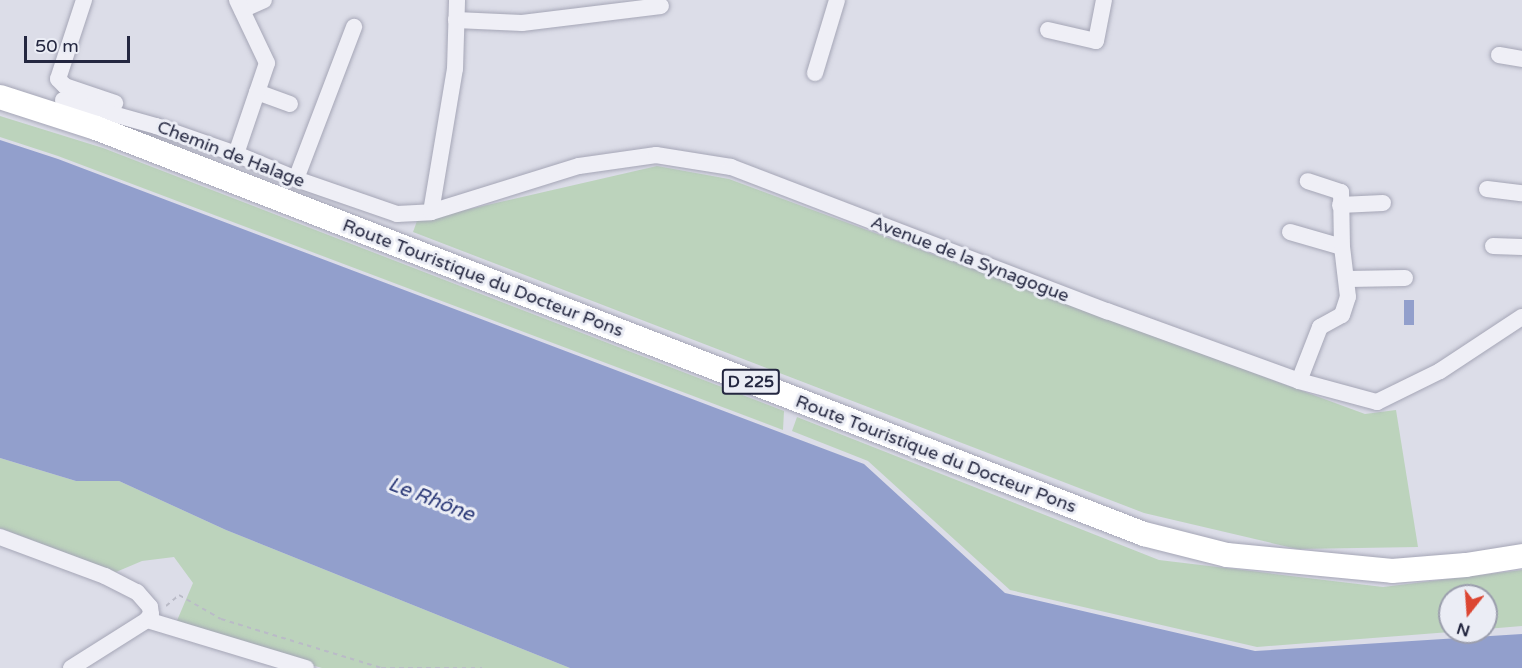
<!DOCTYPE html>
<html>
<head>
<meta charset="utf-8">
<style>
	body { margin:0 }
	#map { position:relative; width:1522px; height:668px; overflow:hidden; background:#dcdde8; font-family:"Varela Round",sans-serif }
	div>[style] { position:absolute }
	.green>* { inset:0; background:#bcd3bc }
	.water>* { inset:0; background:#929fcc; transform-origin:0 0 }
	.path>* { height:2px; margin-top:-1px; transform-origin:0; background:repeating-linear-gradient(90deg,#babbc7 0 4.5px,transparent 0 9px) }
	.roads { filter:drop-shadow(0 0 2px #a5a6b6) drop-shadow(0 0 2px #a5a6b6) }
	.minor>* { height:16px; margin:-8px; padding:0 8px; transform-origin:8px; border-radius:8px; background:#efeff6 }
	.highway>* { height:24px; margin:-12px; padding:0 12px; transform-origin:12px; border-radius:12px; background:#fff }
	span { translate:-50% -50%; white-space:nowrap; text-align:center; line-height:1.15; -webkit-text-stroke:6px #ebedf5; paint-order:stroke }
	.shield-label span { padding:2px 4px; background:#ebedf5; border:2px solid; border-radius:4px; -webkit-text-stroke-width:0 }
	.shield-label { font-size:16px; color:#242740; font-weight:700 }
	.street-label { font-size:18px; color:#242740 }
	.water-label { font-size:20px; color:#2a3877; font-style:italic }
	.north { position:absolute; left:1438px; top:584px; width:60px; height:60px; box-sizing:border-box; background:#ebedf5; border:2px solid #9b9ead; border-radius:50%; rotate:197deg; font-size:16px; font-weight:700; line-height:24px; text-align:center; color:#242740 }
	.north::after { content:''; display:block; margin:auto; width:21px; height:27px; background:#dc4632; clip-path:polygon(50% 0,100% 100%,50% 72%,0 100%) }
	.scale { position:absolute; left:24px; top:36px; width:106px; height:27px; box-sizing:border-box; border:3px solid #242740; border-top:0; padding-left:8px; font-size:18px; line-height:21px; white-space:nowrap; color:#242740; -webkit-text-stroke:4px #ebedf5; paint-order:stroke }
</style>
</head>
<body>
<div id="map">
	<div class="green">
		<div style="clip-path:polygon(0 116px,103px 148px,784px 411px,783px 430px,58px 156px,0 137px)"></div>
		<div style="clip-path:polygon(657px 166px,729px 179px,1365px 414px,1396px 410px,1418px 547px,1297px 549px,1144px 513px,413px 232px,417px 221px)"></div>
		<div style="clip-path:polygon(797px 417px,1159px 560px,1383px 587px,1522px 570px,1522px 626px,1486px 629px,1486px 596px,1450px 596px,1450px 632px,1257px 647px,1010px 590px,868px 461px,792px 431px)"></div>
		<div style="clip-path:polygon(0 458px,76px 481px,119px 481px,226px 530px,570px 668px,322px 668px,221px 639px,176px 623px,193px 583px,174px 557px,142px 561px,116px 572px,0 528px)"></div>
	</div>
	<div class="water">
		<div style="clip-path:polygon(0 140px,58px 159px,864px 464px,1005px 593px,1255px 651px,1522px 634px,1522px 668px,570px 668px,226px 530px,119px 481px,76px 481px,0 458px)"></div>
		<div style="left:1404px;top:300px;width:10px;height:25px"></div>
	</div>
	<div class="path">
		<div style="left:166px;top:606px;width:17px;rotate:-40deg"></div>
		<div style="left:179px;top:595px;width:48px;rotate:29.7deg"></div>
		<div style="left:221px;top:619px;width:167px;rotate:17deg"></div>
		<div style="left:381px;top:668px;width:101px"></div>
	</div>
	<div class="roads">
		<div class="minor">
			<div style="left:84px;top:0;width:83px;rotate:108.2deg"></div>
			<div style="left:58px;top:79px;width:10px;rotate:45deg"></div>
			<div style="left:65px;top:86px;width:53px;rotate:18.8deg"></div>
			<div style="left:242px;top:10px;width:24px;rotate:-24deg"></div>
			<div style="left:456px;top:20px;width:66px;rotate:2.6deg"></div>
			<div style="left:522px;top:23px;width:140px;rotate:-7deg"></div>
			<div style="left:1048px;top:30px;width:49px;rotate:12.9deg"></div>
			<div style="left:1096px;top:41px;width:42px;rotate:-79deg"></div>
			<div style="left:1499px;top:55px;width:23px;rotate:10deg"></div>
			<div style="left:815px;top:73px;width:76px;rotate:-73.2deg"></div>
			<div style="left:257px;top:92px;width:35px;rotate:20deg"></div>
			<div style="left:63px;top:100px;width:97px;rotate:15.6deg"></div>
			<div style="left:156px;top:126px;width:85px;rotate:19.3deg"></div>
			<div style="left:236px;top:154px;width:65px;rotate:22.6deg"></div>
			<div style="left:296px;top:179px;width:107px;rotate:19.1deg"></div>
			<div style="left:397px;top:214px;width:34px;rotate:-3deg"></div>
			<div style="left:431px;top:212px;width:155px;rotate:-17.3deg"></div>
			<div style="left:579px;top:166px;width:78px;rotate:-8.1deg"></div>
			<div style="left:656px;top:155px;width:76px;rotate:9.1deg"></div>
			<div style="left:731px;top:167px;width:403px;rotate:21deg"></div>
			<div style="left:1107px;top:311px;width:204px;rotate:20deg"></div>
			<div style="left:1299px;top:381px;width:81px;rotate:15.1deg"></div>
			<div style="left:1377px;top:402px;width:70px;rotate:-26.2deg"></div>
			<div style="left:1440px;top:371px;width:98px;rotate:-33.4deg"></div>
			<div style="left:236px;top:154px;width:96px;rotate:-71.2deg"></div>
			<div style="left:267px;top:63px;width:70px;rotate:-115.5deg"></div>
			<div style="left:296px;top:179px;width:163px;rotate:-69.1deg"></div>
			<div style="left:1487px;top:189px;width:35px;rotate:7deg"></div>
			<div style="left:1340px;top:205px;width:43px;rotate:-2.7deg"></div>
			<div style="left:431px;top:212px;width:145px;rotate:-80.5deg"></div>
			<div style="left:455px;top:69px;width:69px;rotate:-88.3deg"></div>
			<div style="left:1290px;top:232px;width:54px;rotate:16.1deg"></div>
			<div style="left:1493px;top:246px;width:29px;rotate:2deg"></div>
			<div style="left:1348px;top:279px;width:57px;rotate:-1deg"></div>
			<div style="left:1299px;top:381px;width:58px;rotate:-68.7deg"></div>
			<div style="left:1320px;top:327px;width:25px;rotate:-29deg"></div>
			<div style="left:1342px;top:315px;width:19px;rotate:-72deg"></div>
			<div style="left:1348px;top:297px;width:50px;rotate:-96.8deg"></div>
			<div style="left:1342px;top:247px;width:55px;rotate:-91deg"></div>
			<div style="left:1341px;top:192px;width:35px;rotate:-162deg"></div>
			<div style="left:0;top:537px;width:112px;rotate:20.4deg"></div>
			<div style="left:105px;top:576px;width:36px;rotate:27deg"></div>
			<div style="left:137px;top:592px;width:20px;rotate:49deg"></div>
			<div style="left:150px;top:607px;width:7px;rotate:82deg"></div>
			<div style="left:151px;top:614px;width:7px;rotate:124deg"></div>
			<div style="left:147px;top:620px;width:90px;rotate:147.7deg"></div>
			<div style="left:147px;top:620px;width:166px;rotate:16.8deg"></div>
		</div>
		<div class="highway">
			<div style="left:0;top:97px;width:101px;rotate:17.9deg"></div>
			<div style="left:96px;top:128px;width:1124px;rotate:21.18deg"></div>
			<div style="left:1144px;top:534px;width:86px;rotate:14.2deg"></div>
			<div style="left:1227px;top:555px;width:166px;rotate:5.5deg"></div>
			<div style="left:1392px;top:571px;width:74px;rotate:-4.6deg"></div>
			<div style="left:1466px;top:565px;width:57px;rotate:-9.1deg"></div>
		</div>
	</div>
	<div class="shield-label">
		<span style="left:751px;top:382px">D 225</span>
	</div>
	<div class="street-label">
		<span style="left:231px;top:154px;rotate:21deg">Chemin de Halage</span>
		<span style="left:970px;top:259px;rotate:21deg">Avenue de la Synagogue</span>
		<span style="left:483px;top:278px;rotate:21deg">Route Touristique du Docteur Pons</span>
		<span style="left:936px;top:454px;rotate:21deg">Route Touristique du Docteur Pons</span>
	</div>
	<div class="water-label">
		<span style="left:431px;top:500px;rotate:21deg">Le Rhône</span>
	</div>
	<div class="north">N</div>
	<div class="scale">50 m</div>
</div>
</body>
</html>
